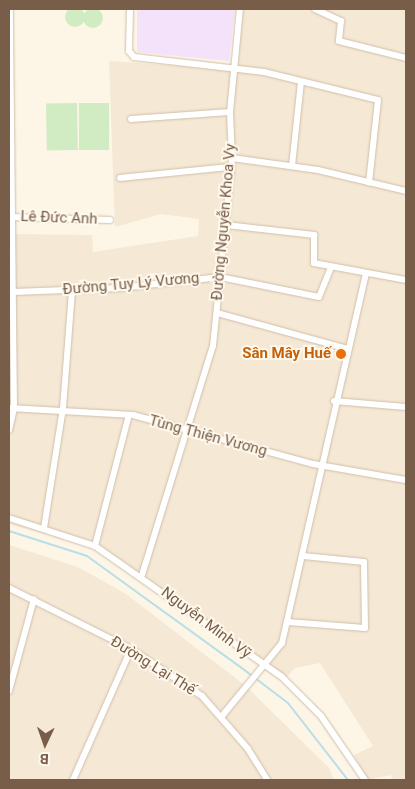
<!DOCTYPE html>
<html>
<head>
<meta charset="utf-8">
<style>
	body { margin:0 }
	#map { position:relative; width:415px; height:789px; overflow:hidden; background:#fdf6e6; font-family:Roboto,sans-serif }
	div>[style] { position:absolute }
	.residential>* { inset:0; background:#f5e8d4 }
	.education>* { inset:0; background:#f3e2fa }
	.green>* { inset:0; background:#d1ecc3; transform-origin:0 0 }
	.round { border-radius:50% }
	.stream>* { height:2px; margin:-1px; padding:0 1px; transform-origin:1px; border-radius:1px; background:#b9dee8 }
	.roads { filter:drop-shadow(0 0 1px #d0beab) drop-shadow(0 0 1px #d0beab) }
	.minor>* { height:6px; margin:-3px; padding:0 3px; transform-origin:3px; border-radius:3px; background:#fff }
	.dots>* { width:14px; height:14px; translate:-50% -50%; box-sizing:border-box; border:2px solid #fff9ed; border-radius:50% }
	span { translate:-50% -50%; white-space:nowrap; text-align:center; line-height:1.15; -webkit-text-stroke:4px #fff9ed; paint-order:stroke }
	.street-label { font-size:15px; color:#785d49 }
	.food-label { font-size:15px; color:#c56008; font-weight:700 }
	.right { translate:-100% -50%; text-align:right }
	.frame { position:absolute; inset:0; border:10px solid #785d49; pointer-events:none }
	.north { position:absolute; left:20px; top:719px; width:50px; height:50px; -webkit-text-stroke:4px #fff9ed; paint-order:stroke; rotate:183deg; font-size:14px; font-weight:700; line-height:20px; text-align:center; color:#785d49 }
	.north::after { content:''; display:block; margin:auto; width:18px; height:22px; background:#785d49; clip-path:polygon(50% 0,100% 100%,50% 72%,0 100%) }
</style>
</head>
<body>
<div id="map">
	<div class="residential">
		<div style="clip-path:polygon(243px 9px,406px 9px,406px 780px,392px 780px,391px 775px,367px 780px,354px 755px,373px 746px,320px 663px,295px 668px,282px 682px,143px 579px,94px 548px,9px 524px,9px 234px,92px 235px,93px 252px,198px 236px,199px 219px,161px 214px,115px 227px,109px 61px,234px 70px)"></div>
		<div style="clip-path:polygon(9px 545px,78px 567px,126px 594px,247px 687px,329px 768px,334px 780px,9px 780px)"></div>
	</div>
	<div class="education">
		<div style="clip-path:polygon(137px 9px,235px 9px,229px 61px,137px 52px)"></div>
	</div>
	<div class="green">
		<div class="round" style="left:65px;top:7px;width:20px;height:20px"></div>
		<div class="round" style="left:83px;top:8px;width:20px;height:20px"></div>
		<div style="left:77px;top:103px;width:47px;height:31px;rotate:89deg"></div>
		<div style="left:79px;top:103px;width:30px;height:47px"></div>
	</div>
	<div class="stream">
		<div style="left:9px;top:531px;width:82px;rotate:17.8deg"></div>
		<div style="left:87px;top:556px;width:198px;rotate:35.9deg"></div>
		<div style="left:247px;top:672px;width:51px;rotate:37.1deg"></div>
		<div style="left:288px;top:703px;width:98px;rotate:52.1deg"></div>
	</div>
	<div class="roads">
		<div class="minor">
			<div style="left:130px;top:9px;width:42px;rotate:91.4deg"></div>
			<div style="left:129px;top:51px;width:8px;rotate:50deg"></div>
			<div style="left:134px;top:57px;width:131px;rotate:6.6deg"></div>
			<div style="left:264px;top:72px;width:117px;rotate:13.8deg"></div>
			<div style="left:378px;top:100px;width:83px;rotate:96.2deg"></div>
			<div style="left:315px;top:9px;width:29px;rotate:25deg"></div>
			<div style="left:341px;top:21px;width:20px;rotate:96deg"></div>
			<div style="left:339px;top:41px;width:69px;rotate:14.2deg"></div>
			<div style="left:131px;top:119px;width:99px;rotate:-4deg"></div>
			<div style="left:232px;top:158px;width:87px;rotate:7.9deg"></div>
			<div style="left:318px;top:170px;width:90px;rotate:13.4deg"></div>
			<div style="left:292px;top:166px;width:84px;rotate:-83.9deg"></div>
			<div style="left:120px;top:178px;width:109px;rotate:-5.8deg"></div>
			<div style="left:10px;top:217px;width:100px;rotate:1.7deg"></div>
			<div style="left:226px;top:225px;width:89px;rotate:6.5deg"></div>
			<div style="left:314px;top:235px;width:28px;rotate:90deg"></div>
			<div style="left:314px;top:263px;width:94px;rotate:10.5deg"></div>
			<div style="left:13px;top:292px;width:106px;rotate:-2.2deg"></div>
			<div style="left:119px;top:288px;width:102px;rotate:-6.2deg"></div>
			<div style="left:220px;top:277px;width:101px;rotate:11.4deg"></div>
			<div style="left:319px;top:297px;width:31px;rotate:-68deg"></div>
			<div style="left:217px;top:313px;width:136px;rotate:15.4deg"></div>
			<div style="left:334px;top:401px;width:72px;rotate:4.8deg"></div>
			<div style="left:9px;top:408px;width:124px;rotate:3.2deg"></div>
			<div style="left:133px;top:415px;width:187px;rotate:15.2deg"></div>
			<div style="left:313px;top:464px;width:94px;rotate:9.8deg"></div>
			<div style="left:9px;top:430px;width:22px;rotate:-77deg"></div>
			<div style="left:14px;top:409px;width:400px;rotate:-90.6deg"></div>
			<div style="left:9px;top:518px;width:90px;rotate:18deg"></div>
			<div style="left:95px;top:546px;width:228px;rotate:35deg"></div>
			<div style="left:282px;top:677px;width:55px;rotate:45deg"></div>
			<div style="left:321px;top:716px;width:78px;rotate:55.5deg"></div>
			<div style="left:44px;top:528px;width:121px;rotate:-81deg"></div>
			<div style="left:63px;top:408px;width:118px;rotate:-85.6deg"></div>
			<div style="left:95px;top:546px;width:135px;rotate:-75.5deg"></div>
			<div style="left:142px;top:575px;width:240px;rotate:-72.8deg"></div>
			<div style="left:213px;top:346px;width:189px;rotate:-84.2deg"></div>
			<div style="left:232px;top:158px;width:46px;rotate:-92.5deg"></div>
			<div style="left:230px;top:112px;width:103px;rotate:-84.5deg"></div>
			<div style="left:9px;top:588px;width:136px;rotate:26.6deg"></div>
			<div style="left:131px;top:649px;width:85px;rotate:33.5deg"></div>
			<div style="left:202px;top:696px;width:70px;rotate:49deg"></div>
			<div style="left:248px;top:749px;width:36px;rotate:58deg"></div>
			<div style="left:288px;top:622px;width:77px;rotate:4.5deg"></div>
			<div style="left:365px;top:628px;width:66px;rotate:-90.9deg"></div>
			<div style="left:364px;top:562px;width:61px;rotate:-174.4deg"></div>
			<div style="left:9px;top:691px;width:95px;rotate:-74.8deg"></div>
			<div style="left:222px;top:716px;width:94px;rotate:-50.6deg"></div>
			<div style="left:282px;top:643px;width:379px;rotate:-77.2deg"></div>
			<div style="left:73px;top:780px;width:143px;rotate:-66.1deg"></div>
		</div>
	</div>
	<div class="dots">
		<div style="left:341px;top:354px;background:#e8710a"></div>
	</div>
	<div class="street-label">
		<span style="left:59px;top:218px;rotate:2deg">Lê Đức Anh</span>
		<span style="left:224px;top:222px;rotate:-85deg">Đường Nguyễn Khoa Vy</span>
		<span style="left:131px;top:284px;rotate:-5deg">Đường Tuy Lý Vương</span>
		<span style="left:208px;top:436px;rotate:15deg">Tùng Thiện Vương</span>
		<span style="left:206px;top:623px;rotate:37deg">Nguyễn Minh Vỹ</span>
		<span style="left:153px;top:666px;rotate:32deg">Đường Lại Thế</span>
	</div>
	<div class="food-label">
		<span class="right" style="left:331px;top:354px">Sân Mây Huế</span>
	</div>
	<div class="frame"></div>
	<div class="north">B</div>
</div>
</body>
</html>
